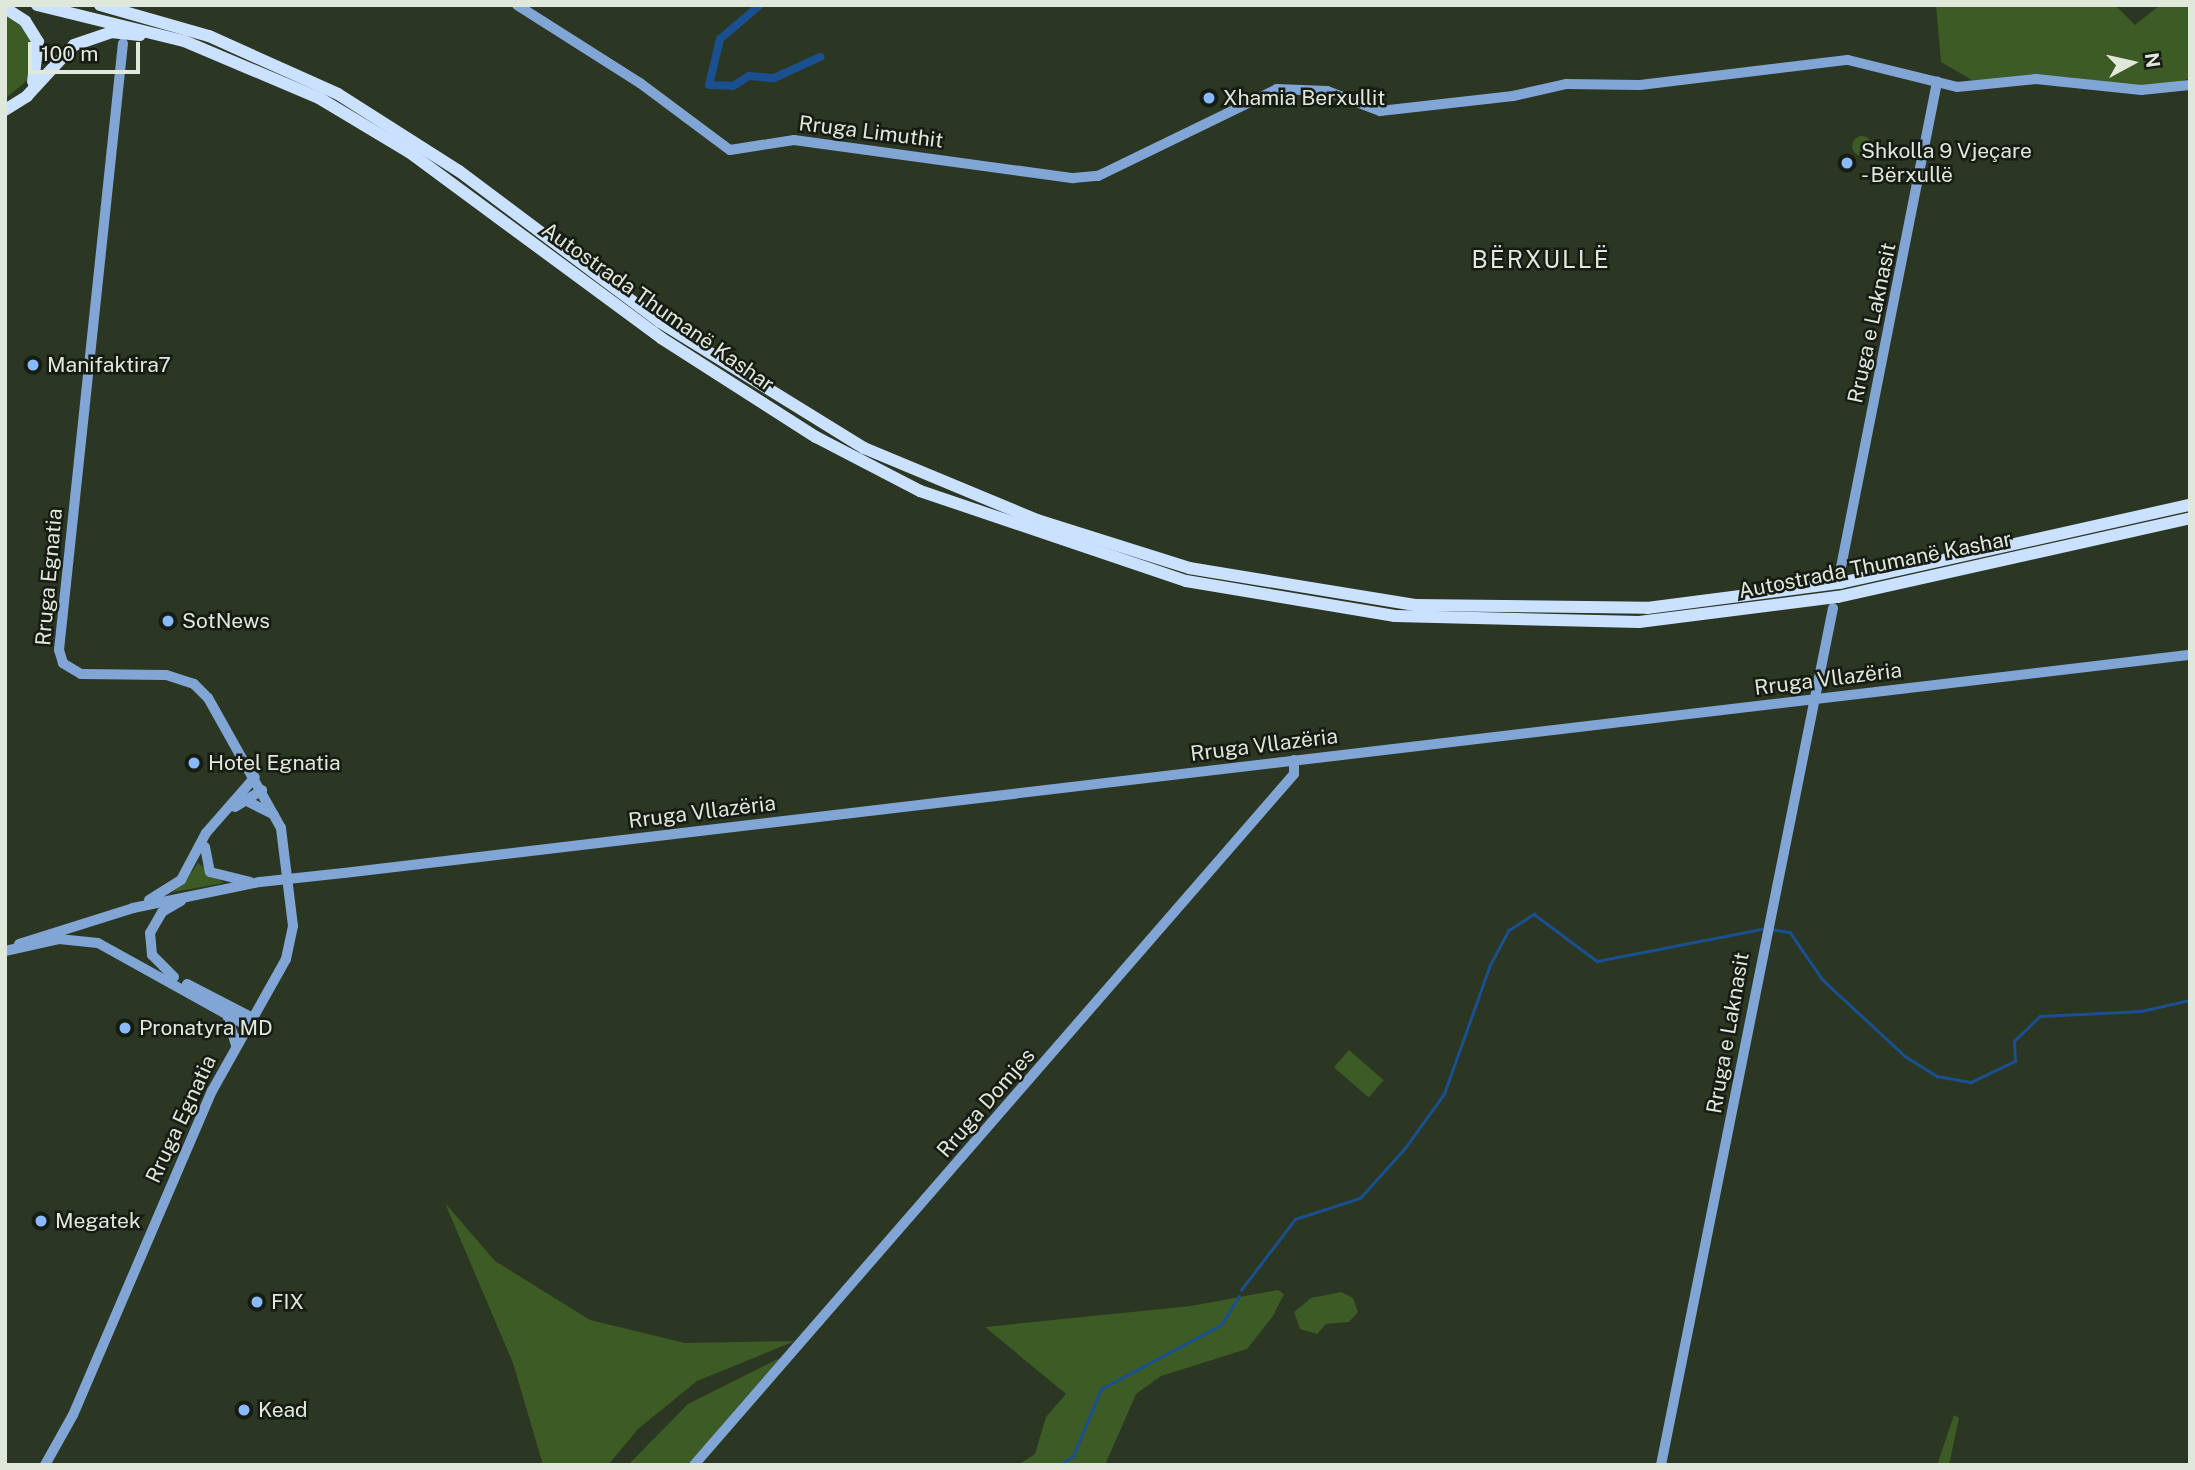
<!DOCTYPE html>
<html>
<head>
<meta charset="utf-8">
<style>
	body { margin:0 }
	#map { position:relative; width:2195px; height:1470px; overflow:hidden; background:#2b3623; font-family:"Public Sans",sans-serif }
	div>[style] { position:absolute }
	.green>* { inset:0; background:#3d5b25; transform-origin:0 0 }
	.round { border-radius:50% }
	.stream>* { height:2.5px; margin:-1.25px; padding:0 1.25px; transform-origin:1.25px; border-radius:1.25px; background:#1a508f }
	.canal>* { height:8px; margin:-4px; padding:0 4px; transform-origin:4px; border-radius:4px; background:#1a508f }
	.secondary>* { height:10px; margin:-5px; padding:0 5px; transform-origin:5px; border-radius:5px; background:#81a6d5 }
	.highway>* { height:12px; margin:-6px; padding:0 6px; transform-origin:6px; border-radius:6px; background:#cae1ff }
	.secondary-bridge>* { height:10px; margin:-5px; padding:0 5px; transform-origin:5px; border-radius:5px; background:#81a6d5 }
	.dots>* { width:19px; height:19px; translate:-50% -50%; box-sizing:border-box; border:4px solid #161b13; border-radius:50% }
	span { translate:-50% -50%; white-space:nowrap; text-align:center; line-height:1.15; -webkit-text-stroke:5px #161b13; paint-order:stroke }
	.poi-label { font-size:21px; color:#e0e8dc }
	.left { translate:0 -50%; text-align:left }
	.street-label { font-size:21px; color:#e0e8dc }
	.quarter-label { font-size:24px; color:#e0e8dc; letter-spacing:2px }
	.frame { position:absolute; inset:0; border:7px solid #e0e8dc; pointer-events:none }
	.north { position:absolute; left:2097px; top:28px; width:70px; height:70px; -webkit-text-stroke:5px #161b13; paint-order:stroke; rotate:82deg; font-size:19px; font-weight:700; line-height:28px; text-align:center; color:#e0e8dc }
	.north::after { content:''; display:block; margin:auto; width:24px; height:32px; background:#e0e8dc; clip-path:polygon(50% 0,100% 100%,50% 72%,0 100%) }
	.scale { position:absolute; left:28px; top:42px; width:112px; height:32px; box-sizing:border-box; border:4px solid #e0e8dc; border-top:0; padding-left:9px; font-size:21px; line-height:24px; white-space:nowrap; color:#e0e8dc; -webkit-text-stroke:5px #161b13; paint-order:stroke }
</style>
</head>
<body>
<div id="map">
	<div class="green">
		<div style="clip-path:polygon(1936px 5px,2115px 5px,2135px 25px,2160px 5px,2190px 5px,2190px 78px,2163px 89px,2066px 77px,1972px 80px,1941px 62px)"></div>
		<div style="clip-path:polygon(5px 14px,21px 24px,34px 46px,30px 78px,5px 99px)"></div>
		<div class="round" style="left:1852px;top:136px;width:20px;height:20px"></div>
		<div style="clip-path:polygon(198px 863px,224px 883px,173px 892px,188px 877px)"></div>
		<div style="left:1349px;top:1050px;width:46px;height:23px;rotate:41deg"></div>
		<div style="clip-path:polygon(445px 1203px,495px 1261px,590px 1320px,685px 1343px,795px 1341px,697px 1381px,638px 1429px,608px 1465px,543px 1465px,513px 1363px)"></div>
		<div style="clip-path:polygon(1278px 1290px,1284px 1294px,1273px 1316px,1247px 1349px,1161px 1376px,1136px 1394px,1105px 1465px,1018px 1465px,1035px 1454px,1046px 1417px,1066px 1394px,985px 1327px,1191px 1306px)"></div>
		<div style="clip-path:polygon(1341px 1292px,1353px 1298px,1358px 1312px,1349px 1322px,1326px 1324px,1317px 1334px,1300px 1329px,1294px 1312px,1311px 1298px)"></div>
		<div style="clip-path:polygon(780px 1358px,688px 1465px,628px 1465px,688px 1404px)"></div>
		<div style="clip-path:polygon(1954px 1415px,1959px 1418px,1949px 1465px,1937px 1465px)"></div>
	</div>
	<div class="stream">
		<div style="left:1770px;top:929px;width:20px;rotate:9deg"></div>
		<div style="left:1790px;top:932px;width:58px;rotate:55.5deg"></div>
		<div style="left:1823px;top:980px;width:112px;rotate:42.8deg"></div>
		<div style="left:1905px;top:1056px;width:38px;rotate:32deg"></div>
		<div style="left:1937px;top:1076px;width:35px;rotate:10deg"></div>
		<div style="left:1971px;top:1082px;width:49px;rotate:-25.5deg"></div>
		<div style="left:2015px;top:1061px;width:20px;rotate:-93deg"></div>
		<div style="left:2014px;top:1041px;width:36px;rotate:-44deg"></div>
		<div style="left:2040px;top:1016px;width:101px;rotate:-2.8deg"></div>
		<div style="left:2141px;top:1011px;width:50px;rotate:-12.7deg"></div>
		<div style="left:1241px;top:1290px;width:89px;rotate:-52.7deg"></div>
		<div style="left:1295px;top:1219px;width:68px;rotate:-17.9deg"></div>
		<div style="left:1360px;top:1198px;width:67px;rotate:-48deg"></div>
		<div style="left:1405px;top:1148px;width:67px;rotate:-54.2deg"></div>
		<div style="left:1444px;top:1094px;width:137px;rotate:-70.4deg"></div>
		<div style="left:1490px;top:965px;width:40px;rotate:-62deg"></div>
		<div style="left:1509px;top:930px;width:30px;rotate:-33deg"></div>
		<div style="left:1534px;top:914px;width:79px;rotate:36.7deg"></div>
		<div style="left:1597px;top:961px;width:167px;rotate:-11deg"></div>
		<div style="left:1060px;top:1465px;width:16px;rotate:-35deg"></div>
		<div style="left:1073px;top:1456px;width:73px;rotate:-67.3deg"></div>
		<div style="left:1101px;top:1389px;width:136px;rotate:-28.1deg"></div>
		<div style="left:1221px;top:1325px;width:34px;rotate:-58deg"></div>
	</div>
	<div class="canal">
		<div style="left:760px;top:5px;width:52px;rotate:139.6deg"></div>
		<div style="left:720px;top:39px;width:47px;rotate:103.4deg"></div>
		<div style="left:709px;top:85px;width:24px;rotate:2deg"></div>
		<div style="left:733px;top:86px;width:19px;rotate:-32deg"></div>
		<div style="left:749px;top:76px;width:25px;rotate:5deg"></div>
		<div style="left:774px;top:78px;width:51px;rotate:-24.5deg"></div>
	</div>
	<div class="secondary">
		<div style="left:517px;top:5px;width:146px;rotate:32.4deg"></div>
		<div style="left:640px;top:83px;width:112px;rotate:36.7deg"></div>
		<div style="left:730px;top:150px;width:65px;rotate:-8.9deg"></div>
		<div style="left:794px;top:140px;width:282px;rotate:7.8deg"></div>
		<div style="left:1073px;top:178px;width:25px;rotate:-5deg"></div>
		<div style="left:1098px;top:176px;width:199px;rotate:-25.9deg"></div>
		<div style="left:1277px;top:89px;width:50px;rotate:2.3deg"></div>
		<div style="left:1327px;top:91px;width:57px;rotate:20.7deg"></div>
		<div style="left:1380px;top:111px;width:134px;rotate:-6.4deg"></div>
		<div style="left:1513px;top:96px;width:54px;rotate:-12.8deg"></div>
		<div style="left:1566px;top:84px;width:74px;rotate:0.8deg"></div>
		<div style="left:1640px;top:85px;width:209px;rotate:-6.9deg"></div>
		<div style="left:1848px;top:60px;width:112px;rotate:13.9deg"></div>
		<div style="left:1957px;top:87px;width:79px;rotate:-5.8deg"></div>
		<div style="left:2036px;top:79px;width:106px;rotate:6deg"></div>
		<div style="left:2141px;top:90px;width:49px;rotate:-5.8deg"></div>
		<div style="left:1840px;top:572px;width:500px;rotate:-78.8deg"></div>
		<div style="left:247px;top:801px;width:30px;rotate:27deg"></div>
		<div style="left:235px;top:807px;width:32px;rotate:-32deg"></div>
		<div style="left:205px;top:847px;width:25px;rotate:79deg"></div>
		<div style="left:210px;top:872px;width:41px;rotate:14deg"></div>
		<div style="left:344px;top:873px;width:1859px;rotate:-6.74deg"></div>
		<div style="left:149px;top:900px;width:38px;rotate:-32deg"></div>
		<div style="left:181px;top:880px;width:53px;rotate:-62deg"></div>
		<div style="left:206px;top:833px;width:74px;rotate:-48.8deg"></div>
		<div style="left:19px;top:944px;width:120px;rotate:-17.5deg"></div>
		<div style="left:133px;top:908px;width:130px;rotate:-11.6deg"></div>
		<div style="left:5px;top:951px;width:55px;rotate:-12.5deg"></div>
		<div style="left:59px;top:939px;width:39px;rotate:6deg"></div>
		<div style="left:98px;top:943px;width:171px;rotate:29deg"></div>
		<div style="left:174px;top:977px;width:31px;rotate:-135deg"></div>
		<div style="left:152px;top:955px;width:22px;rotate:-95deg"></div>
		<div style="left:150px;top:933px;width:24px;rotate:-60deg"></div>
		<div style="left:162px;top:912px;width:22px;rotate:-30deg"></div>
		<div style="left:187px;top:984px;width:74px;rotate:27.3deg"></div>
		<div style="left:227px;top:1014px;width:33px;rotate:74deg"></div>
		<div style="left:45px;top:1465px;width:57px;rotate:-60.8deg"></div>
		<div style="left:73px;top:1415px;width:353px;rotate:-66.8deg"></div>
		<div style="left:212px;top:1091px;width:151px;rotate:-60.7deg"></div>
		<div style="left:286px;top:959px;width:34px;rotate:-78deg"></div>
		<div style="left:293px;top:926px;width:99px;rotate:-97deg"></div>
		<div style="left:281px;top:828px;width:149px;rotate:-119.3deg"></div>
		<div style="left:208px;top:698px;width:20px;rotate:-135deg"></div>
		<div style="left:194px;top:684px;width:29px;rotate:-162deg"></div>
		<div style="left:166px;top:675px;width:85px;rotate:-179.3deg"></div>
		<div style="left:81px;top:674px;width:21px;rotate:-149deg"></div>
		<div style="left:63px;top:663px;width:14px;rotate:-107deg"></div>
		<div style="left:59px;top:650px;width:610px;rotate:-83.98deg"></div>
		<div style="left:694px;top:1465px;width:915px;rotate:-49.03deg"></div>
		<div style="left:1294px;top:774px;width:14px;rotate:-90deg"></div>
		<div style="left:1661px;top:1465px;width:874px;rotate:-78.65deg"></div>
	</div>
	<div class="highway">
		<div style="left:37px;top:5px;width:151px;rotate:13.8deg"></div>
		<div style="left:184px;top:41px;width:147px;rotate:22.9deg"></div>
		<div style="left:319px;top:98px;width:105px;rotate:31deg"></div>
		<div style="left:409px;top:152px;width:313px;rotate:36.4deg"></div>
		<div style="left:661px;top:338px;width:184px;rotate:32.6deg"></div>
		<div style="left:816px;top:437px;width:117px;rotate:27.4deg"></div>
		<div style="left:920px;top:491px;width:281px;rotate:18.7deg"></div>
		<div style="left:1186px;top:581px;width:212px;rotate:9.5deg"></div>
		<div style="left:1395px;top:616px;width:244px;rotate:1.4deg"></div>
		<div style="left:1639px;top:622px;width:201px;rotate:-7.2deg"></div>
		<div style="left:1838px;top:597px;width:361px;rotate:-12.6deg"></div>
		<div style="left:100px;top:5px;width:113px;rotate:15.9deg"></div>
		<div style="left:209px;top:36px;width:141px;rotate:24.2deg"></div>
		<div style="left:338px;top:94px;width:143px;rotate:32.5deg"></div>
		<div style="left:459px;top:171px;width:251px;rotate:36.9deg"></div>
		<div style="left:660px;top:322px;width:240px;rotate:31.7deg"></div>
		<div style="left:864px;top:448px;width:187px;rotate:22.6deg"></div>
		<div style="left:1037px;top:520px;width:159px;rotate:17.5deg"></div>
		<div style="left:1189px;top:568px;width:229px;rotate:9.3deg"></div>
		<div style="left:1415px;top:605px;width:232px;rotate:0.7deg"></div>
		<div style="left:1647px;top:608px;width:195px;rotate:-7.4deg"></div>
		<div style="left:1840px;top:583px;width:359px;rotate:-12.6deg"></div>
		<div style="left:5px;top:8px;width:24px;rotate:33deg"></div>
		<div style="left:25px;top:21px;width:25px;rotate:58deg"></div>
		<div style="left:38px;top:42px;width:40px;rotate:97.1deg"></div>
		<div style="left:5px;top:110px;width:26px;rotate:-32deg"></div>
		<div style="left:27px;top:96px;width:69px;rotate:-47.3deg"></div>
		<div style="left:74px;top:45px;width:39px;rotate:-19deg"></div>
		<div style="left:111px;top:32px;width:29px;rotate:6deg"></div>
	</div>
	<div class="secondary-bridge">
		<div style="left:260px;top:882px;width:84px;rotate:-6.1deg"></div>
	</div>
	<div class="dots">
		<div style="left:1209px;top:98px;background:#88bafc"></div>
		<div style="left:1847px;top:163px;background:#88bafc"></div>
		<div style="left:33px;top:365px;background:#88bafc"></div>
		<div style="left:168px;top:621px;background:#88bafc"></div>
		<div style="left:194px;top:763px;background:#88bafc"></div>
		<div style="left:125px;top:1028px;background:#88bafc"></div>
		<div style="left:41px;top:1221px;background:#88bafc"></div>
		<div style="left:257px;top:1302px;background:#88bafc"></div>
		<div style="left:244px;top:1410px;background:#88bafc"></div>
	</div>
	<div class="poi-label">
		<span class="left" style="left:1223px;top:98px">Xhamia Berxullit</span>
		<span class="left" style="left:1861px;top:163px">Shkolla 9 Vjeçare<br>- Bërxullë</span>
		<span class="left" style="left:47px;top:365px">Manifaktira7</span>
		<span class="left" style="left:182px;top:621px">SotNews</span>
		<span class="left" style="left:208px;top:763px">Hotel Egnatia</span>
		<span class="left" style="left:139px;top:1028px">Pronatyra MD</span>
		<span class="left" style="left:55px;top:1221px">Megatek</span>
		<span class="left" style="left:271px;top:1302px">FIX</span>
		<span class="left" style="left:258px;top:1410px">Kead</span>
	</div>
	<div class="street-label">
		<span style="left:871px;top:132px;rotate:7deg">Rruga Limuthit</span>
		<span style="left:658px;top:307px;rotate:35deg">Autostrada Thumanë Kashar</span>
		<span style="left:1872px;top:323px;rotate:-78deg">Rruga e Laknasit</span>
		<span style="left:1875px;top:565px;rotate:-11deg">Autostrada Thumanë Kashar</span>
		<span style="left:49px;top:577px;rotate:-85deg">Rruga Egnatia</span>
		<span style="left:1828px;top:679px;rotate:-7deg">Rruga Vllazëria</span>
		<span style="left:1264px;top:745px;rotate:-7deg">Rruga Vllazëria</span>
		<span style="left:702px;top:812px;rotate:-7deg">Rruga Vllazëria</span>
		<span style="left:1728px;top:1033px;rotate:-80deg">Rruga e Laknasit</span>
		<span style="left:986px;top:1103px;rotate:-49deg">Rruga Domjes</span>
		<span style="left:181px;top:1119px;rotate:-65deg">Rruga Egnatia</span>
	</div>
	<div class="quarter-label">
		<span style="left:1541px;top:260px">BËRXULLË</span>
	</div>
	<div class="frame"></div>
	<div class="north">N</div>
	<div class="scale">100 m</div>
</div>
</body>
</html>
